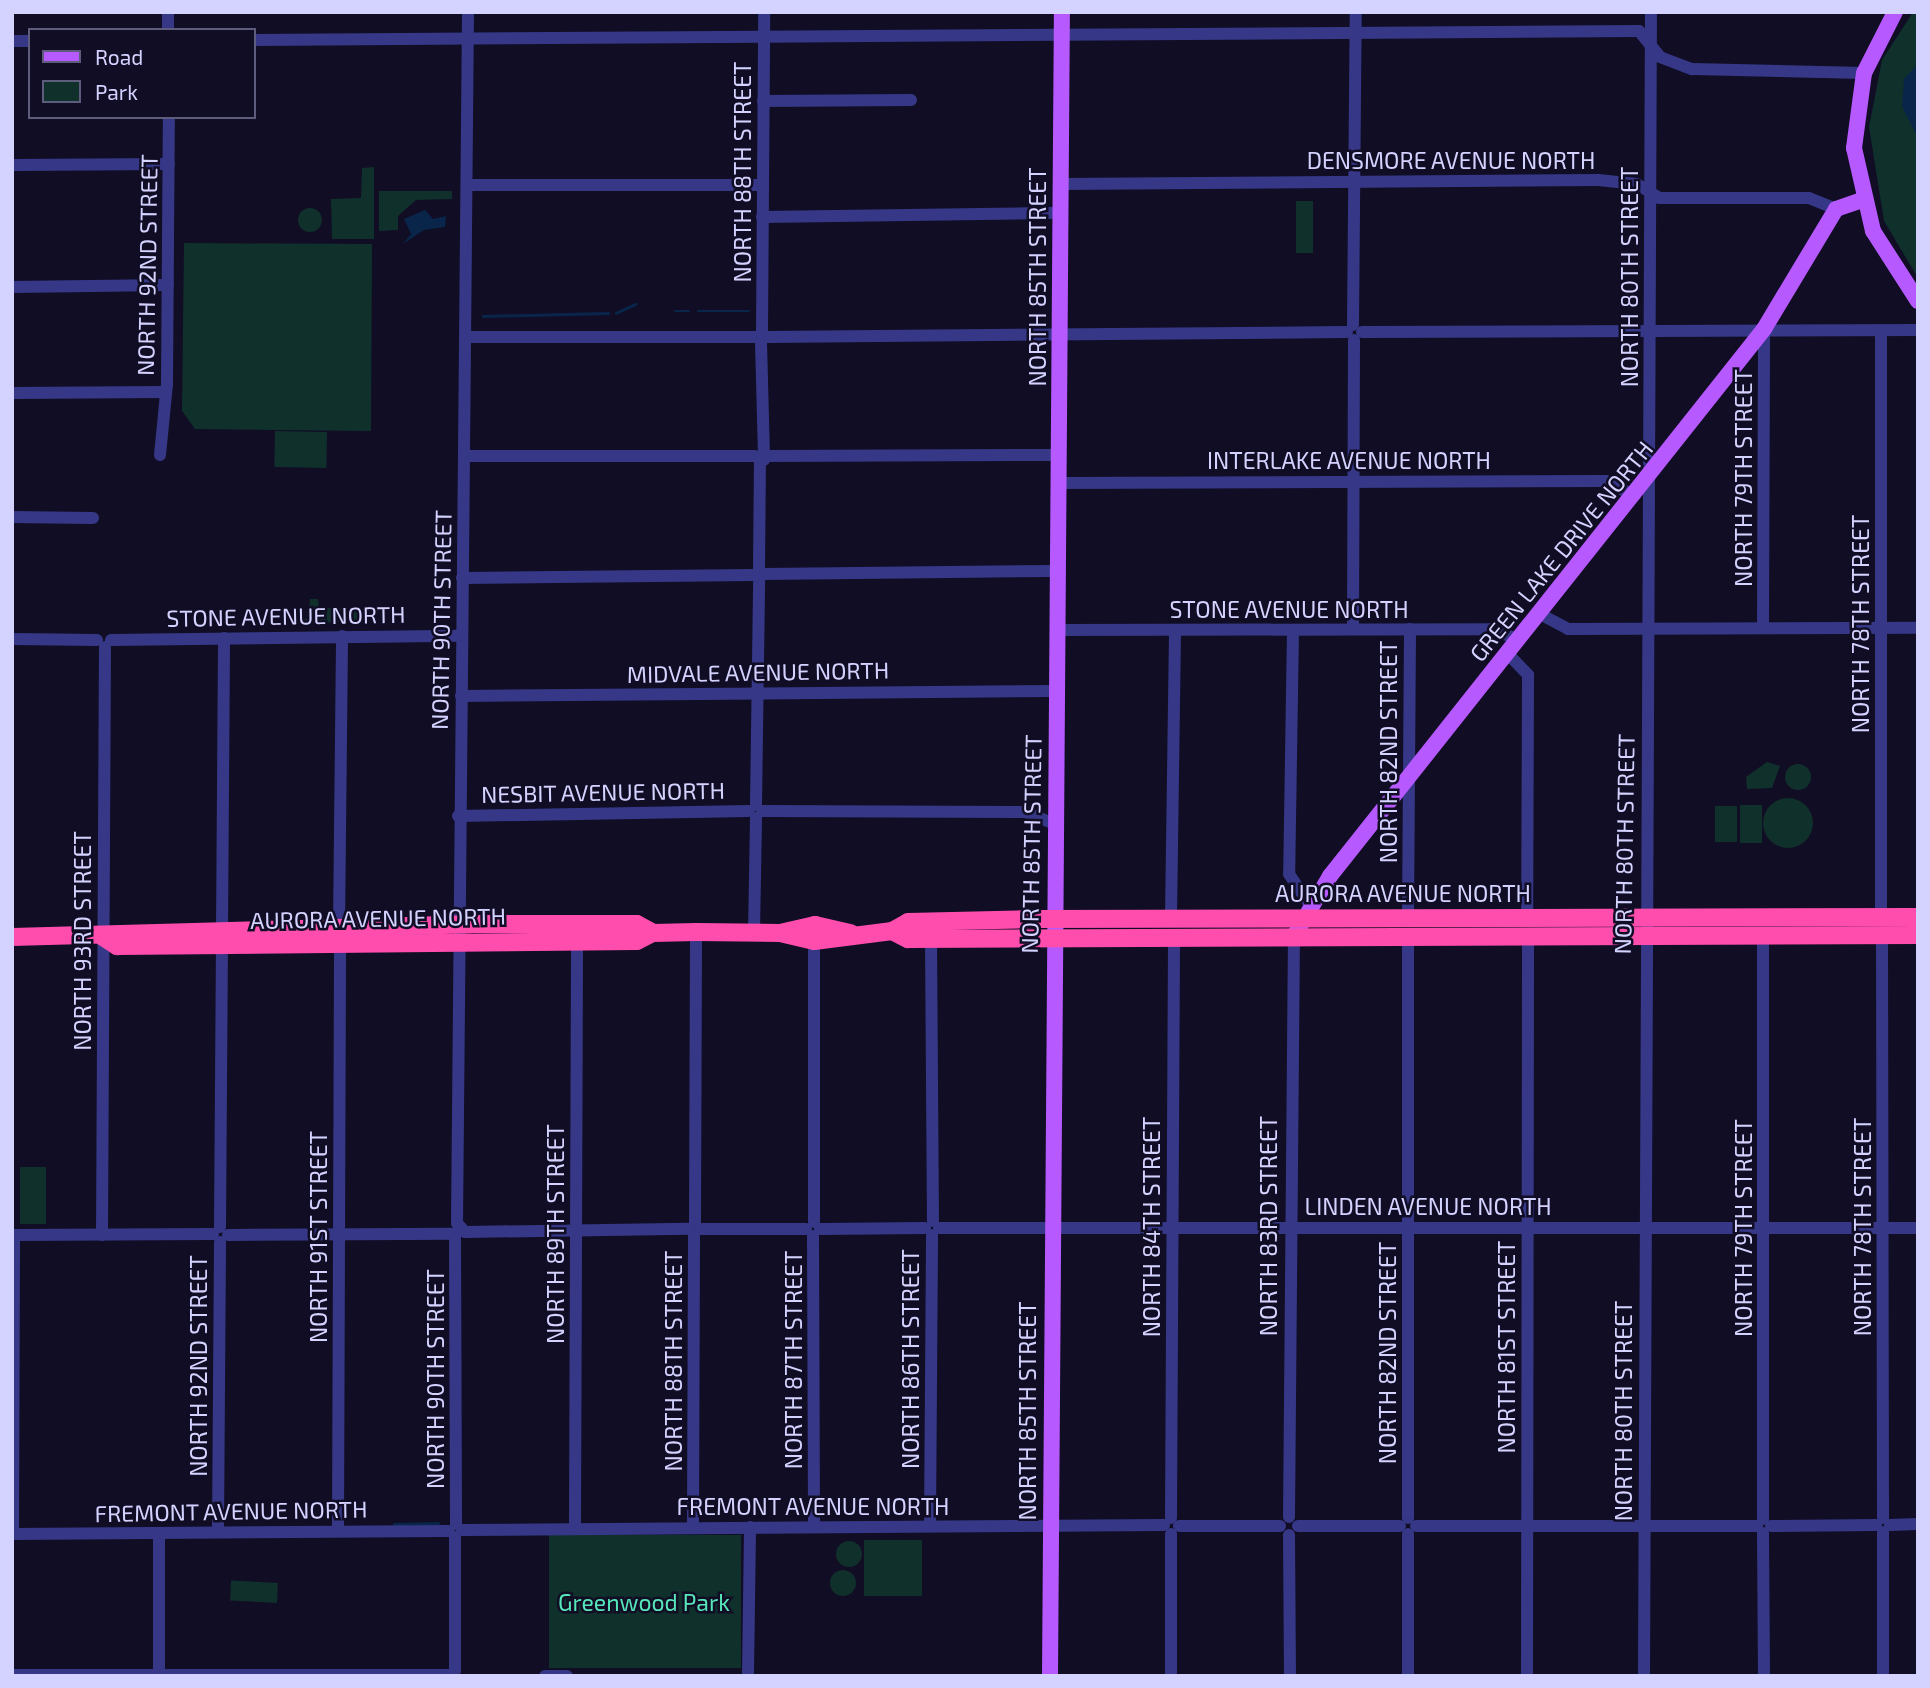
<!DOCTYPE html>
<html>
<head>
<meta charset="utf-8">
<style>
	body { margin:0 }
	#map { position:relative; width:1930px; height:1688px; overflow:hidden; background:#100d25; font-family:"Exo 2",sans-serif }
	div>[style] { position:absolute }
	.green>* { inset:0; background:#10302c; transform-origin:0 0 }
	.round { border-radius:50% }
	.water>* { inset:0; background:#092549 }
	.stream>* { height:2.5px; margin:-1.25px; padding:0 1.25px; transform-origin:1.25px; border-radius:1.25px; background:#092549 }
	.minor>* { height:12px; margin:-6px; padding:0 6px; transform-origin:6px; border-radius:6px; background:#363887 }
	.major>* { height:16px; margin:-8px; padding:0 8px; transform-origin:8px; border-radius:8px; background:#b659ff }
	.highway>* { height:18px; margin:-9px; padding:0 9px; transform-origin:9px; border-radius:9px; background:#ff4dae }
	span { translate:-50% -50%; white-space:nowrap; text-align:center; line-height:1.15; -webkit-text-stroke:5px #100d25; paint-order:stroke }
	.street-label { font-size:23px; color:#d4d2ff }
	.park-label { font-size:23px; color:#57e6b9 }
	.frame { position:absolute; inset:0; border:14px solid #d4d2ff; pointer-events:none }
	.legend { position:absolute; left:28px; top:28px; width:228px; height:91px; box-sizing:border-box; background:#100d25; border:2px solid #5e5c7c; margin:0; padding:9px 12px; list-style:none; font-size:21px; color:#d4d2ff }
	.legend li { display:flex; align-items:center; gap:14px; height:35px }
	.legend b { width:35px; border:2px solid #5e5c7c }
</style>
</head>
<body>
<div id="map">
	<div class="green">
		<div style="clip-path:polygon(1913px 12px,1918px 12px,1918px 278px,1884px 221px,1869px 127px,1882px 60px)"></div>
		<div style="clip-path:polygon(374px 167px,374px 239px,332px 239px,331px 199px,361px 198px,362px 168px)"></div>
		<div style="clip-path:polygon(379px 191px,452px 191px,452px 199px,416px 200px,398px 216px,398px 230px,379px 231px)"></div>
		<div style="left:1296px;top:201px;width:17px;height:52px"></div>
		<div class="round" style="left:298px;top:208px;width:24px;height:24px"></div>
		<div style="clip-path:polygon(184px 243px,372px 244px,371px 431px,195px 429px,182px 411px)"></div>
		<div style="left:275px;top:431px;width:52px;height:36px;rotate:1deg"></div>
		<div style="clip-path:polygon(310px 599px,318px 599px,319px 608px,359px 609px,358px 622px,289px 623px,309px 618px)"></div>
		<div style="clip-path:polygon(1767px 762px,1780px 766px,1772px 788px,1747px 789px,1746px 777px)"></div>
		<div class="round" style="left:1785px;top:764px;width:26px;height:26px"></div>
		<div class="round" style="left:1763px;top:798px;width:50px;height:50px"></div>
		<div style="left:1740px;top:805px;width:22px;height:38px"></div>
		<div style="left:1715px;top:806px;width:22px;height:36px"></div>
		<div style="left:20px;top:1167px;width:26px;height:57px"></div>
		<div style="left:549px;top:1535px;width:192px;height:133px"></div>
		<div style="left:864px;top:1540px;width:58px;height:56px"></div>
		<div class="round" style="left:836px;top:1541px;width:26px;height:26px"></div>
		<div class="round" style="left:830px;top:1570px;width:26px;height:26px"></div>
		<div style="left:278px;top:1583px;width:20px;height:47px;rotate:93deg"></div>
	</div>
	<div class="water">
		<div style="clip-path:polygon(1918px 64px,1918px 138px,1902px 106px,1904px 79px)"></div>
		<div style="clip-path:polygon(425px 210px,433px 219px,446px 216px,445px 227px,424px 230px,403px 244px,411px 234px,404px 219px)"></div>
	</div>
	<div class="stream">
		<div style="left:675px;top:311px;width:14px"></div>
		<div style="left:698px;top:311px;width:51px"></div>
		<div style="left:616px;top:313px;width:21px;rotate:-25deg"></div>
		<div style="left:483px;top:316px;width:125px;rotate:-1.4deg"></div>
		<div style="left:394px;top:1524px;width:44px;rotate:-1.3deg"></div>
	</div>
	<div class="minor">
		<div style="left:468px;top:12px;width:1211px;rotate:90.52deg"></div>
		<div style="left:457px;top:1223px;width:12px;rotate:48deg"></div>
		<div style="left:465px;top:1232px;width:224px;rotate:-0.8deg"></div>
		<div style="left:168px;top:30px;width:18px;rotate:-90deg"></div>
		<div style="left:254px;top:40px;width:1385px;rotate:-0.37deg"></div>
		<div style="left:1639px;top:31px;width:33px;rotate:51deg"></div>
		<div style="left:1660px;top:57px;width:34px;rotate:21deg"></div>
		<div style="left:1692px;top:69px;width:172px;rotate:1.3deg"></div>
		<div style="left:12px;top:41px;width:18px"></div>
		<div style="left:763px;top:101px;width:148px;rotate:-0.4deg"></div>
		<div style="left:12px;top:165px;width:157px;rotate:-0.4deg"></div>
		<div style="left:1060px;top:184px;width:538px;rotate:-0.43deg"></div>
		<div style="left:1598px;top:180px;width:39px;rotate:6deg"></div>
		<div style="left:1637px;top:184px;width:26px;rotate:32deg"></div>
		<div style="left:1659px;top:198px;width:150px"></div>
		<div style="left:1809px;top:198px;width:29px;rotate:22deg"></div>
		<div style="left:467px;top:185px;width:296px"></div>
		<div style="left:762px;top:217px;width:298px;rotate:-0.8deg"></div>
		<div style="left:12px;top:287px;width:156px;rotate:-0.7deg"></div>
		<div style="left:1353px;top:325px;width:313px;rotate:-89.5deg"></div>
		<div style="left:762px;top:332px;width:320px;rotate:-89.6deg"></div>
		<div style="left:1362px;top:332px;width:556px;rotate:-0.21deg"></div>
		<div style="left:465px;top:337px;width:291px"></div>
		<div style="left:767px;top:337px;width:580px;rotate:-0.49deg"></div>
		<div style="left:761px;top:342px;width:118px;rotate:88.5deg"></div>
		<div style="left:12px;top:393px;width:152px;rotate:-0.4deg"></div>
		<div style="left:160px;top:455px;width:71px;rotate:-84.4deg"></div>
		<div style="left:167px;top:384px;width:267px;rotate:-89.6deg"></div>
		<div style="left:464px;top:456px;width:291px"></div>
		<div style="left:765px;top:456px;width:293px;rotate:-0.2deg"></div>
		<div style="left:1058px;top:483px;width:548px;rotate:-0.21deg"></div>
		<div style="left:1606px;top:481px;width:32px;rotate:28deg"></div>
		<div style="left:12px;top:517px;width:81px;rotate:0.7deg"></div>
		<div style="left:759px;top:570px;width:108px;rotate:-89.5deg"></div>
		<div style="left:764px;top:574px;width:293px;rotate:-0.6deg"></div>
		<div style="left:462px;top:578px;width:292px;rotate:-0.6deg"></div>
		<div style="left:1540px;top:614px;width:32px;rotate:28deg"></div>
		<div style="left:1568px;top:629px;width:350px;rotate:-0.2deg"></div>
		<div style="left:1763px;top:628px;width:299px;rotate:-89.8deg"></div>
		<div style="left:1353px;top:629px;width:289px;rotate:-89.8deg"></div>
		<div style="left:1057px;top:630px;width:434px;rotate:-0.1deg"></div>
		<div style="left:1491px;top:629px;width:30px;rotate:21deg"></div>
		<div style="left:1293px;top:630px;width:244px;rotate:90.9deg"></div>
		<div style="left:1289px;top:874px;width:36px;rotate:56deg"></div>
		<div style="left:12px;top:639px;width:85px;rotate:0.7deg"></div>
		<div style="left:111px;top:640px;width:350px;rotate:-0.7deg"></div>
		<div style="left:1508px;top:654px;width:29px;rotate:46deg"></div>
		<div style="left:1528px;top:675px;width:242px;rotate:90.2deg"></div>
		<div style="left:461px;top:696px;width:595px;rotate:-0.48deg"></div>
		<div style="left:756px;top:805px;width:225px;rotate:-89.2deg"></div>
		<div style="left:762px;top:811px;width:263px;rotate:0.2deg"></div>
		<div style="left:1025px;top:812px;width:32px;rotate:22deg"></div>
		<div style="left:458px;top:816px;width:291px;rotate:-1deg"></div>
		<div style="left:1881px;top:917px;width:587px;rotate:-90deg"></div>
		<div style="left:1171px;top:918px;width:288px;rotate:-89.2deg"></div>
		<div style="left:1408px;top:918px;width:289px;rotate:-89.6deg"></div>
		<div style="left:339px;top:927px;width:291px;rotate:-89.4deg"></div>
		<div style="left:222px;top:931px;width:293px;rotate:-89.6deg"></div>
		<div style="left:754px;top:933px;width:115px;rotate:-89deg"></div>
		<div style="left:1882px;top:935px;width:583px;rotate:89.9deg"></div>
		<div style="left:1408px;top:936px;width:582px;rotate:90deg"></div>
		<div style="left:1763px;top:937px;width:582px;rotate:90deg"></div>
		<div style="left:931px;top:938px;width:283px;rotate:89.6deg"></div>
		<div style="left:814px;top:1222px;width:281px;rotate:-90deg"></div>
		<div style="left:695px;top:1223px;width:291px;rotate:-89.8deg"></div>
		<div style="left:220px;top:1227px;width:283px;rotate:-89.6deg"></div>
		<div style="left:939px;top:1228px;width:979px"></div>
		<div style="left:701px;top:1229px;width:105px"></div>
		<div style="left:820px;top:1229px;width:105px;rotate:-0.5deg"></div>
		<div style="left:12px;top:1235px;width:201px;rotate:-0.3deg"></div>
		<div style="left:102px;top:1235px;width:588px;rotate:-89.71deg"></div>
		<div style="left:228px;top:1235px;width:227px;rotate:-0.3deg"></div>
		<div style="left:455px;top:1234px;width:290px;rotate:89.8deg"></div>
		<div style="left:813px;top:1236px;width:291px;rotate:89.8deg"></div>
		<div style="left:1289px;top:1517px;width:581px;rotate:-89.51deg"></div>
		<div style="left:1171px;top:1518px;width:581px;rotate:-89.7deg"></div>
		<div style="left:1890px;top:1525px;width:28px;rotate:-2deg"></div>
		<div style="left:930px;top:1526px;width:291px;rotate:-89.6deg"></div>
		<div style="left:1179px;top:1526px;width:101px"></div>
		<div style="left:1298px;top:1526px;width:102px"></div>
		<div style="left:1416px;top:1526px;width:341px"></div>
		<div style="left:1771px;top:1526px;width:105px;rotate:-0.5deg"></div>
		<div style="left:575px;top:1527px;width:586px;rotate:-89.8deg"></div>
		<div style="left:693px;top:1528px;width:292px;rotate:-89.8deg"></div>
		<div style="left:338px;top:1530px;width:587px;rotate:-89.8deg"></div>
		<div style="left:462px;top:1530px;width:702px;rotate:-0.41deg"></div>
		<div style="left:218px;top:1531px;width:289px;rotate:-89.6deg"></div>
		<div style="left:1883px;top:1532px;width:144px;rotate:90deg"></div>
		<div style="left:159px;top:1533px;width:136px;rotate:90deg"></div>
		<div style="left:1763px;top:1533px;width:143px;rotate:89.6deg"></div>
		<div style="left:12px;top:1534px;width:437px;rotate:-0.4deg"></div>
		<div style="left:13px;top:1534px;width:299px;rotate:-89.8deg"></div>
		<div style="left:1171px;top:1534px;width:142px;rotate:90deg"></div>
		<div style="left:1289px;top:1535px;width:141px;rotate:89.6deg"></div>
		<div style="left:455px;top:1671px;width:134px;rotate:-90deg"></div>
		<div style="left:748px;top:1674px;width:147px;rotate:-89.2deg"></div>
		<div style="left:12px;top:1675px;width:141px"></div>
		<div style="left:165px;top:1675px;width:284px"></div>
		<div style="left:545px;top:1676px;width:22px"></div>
		<div style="left:1408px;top:1676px;width:142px;rotate:-90deg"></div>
		<div style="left:1527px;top:1676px;width:741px;rotate:-89.92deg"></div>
		<div style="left:1644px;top:1676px;width:1664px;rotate:-89.76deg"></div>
	</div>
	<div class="major">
		<div style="left:1895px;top:12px;width:68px;rotate:116.9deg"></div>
		<div style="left:1864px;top:73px;width:76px;rotate:97.6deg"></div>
		<div style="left:1854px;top:148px;width:85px;rotate:77.1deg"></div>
		<div style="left:1873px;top:231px;width:83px;rotate:57.3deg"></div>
		<div style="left:1294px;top:936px;width:70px;rotate:-59deg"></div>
		<div style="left:1330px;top:876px;width:698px;rotate:-51.57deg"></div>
		<div style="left:1764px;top:329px;width:140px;rotate:-59deg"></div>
		<div style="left:1836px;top:209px;width:28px;rotate:-19deg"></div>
		<div style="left:1050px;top:1676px;width:1664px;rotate:-89.59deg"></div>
	</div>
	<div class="highway">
		<div style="left:892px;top:931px;width:18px;rotate:-29deg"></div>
		<div style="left:908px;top:922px;width:128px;rotate:-1.3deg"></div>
		<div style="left:1036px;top:919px;width:882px;rotate:-0.13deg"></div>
		<div style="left:780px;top:933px;width:36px;rotate:-13deg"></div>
		<div style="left:815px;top:925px;width:37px;rotate:13deg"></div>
		<div style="left:12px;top:937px;width:458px;rotate:-1.6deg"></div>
		<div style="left:470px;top:924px;width:167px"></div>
		<div style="left:637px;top:924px;width:18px;rotate:29deg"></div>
		<div style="left:103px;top:937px;width:17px;rotate:33deg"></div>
		<div style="left:117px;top:946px;width:520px;rotate:-0.55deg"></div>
		<div style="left:637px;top:941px;width:18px;rotate:-27deg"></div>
		<div style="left:653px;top:933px;width:43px;rotate:-1.3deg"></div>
		<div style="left:696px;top:932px;width:84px;rotate:0.7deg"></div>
		<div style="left:780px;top:933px;width:35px;rotate:13deg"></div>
		<div style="left:814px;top:941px;width:79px;rotate:-7.3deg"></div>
		<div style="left:892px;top:931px;width:18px;rotate:27deg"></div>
		<div style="left:908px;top:939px;width:1010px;rotate:-0.23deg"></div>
	</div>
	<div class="street-label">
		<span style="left:1451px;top:160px">DENSMORE AVENUE NORTH</span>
		<span style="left:742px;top:172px;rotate:-90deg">NORTH 88TH STREET</span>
		<span style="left:147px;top:265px;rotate:-89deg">NORTH 92ND STREET</span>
		<span style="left:1037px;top:277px;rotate:-90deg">NORTH 85TH STREET</span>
		<span style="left:1629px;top:277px;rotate:-90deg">NORTH 80TH STREET</span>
		<span style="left:1349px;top:460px">INTERLAKE AVENUE NORTH</span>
		<span style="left:1743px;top:478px;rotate:-90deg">NORTH 79TH STREET</span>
		<span style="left:1561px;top:551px;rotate:-51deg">GREEN LAKE DRIVE NORTH</span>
		<span style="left:1289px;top:609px">STONE AVENUE NORTH</span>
		<span style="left:286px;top:616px;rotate:-1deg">STONE AVENUE NORTH</span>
		<span style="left:441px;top:620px;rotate:-89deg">NORTH 90TH STREET</span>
		<span style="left:1860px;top:624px;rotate:-90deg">NORTH 78TH STREET</span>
		<span style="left:758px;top:672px;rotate:-1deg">MIDVALE AVENUE NORTH</span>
		<span style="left:1388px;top:752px;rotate:-90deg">NORTH 82ND STREET</span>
		<span style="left:603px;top:792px;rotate:-1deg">NESBIT AVENUE NORTH</span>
		<span style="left:1031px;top:844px;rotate:-89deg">NORTH 85TH STREET</span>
		<span style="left:1624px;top:844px;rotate:-89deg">NORTH 80TH STREET</span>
		<span style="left:1403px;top:893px">AURORA AVENUE NORTH</span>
		<span style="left:378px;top:918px;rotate:-1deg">AURORA AVENUE NORTH</span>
		<span style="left:82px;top:941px;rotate:-90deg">NORTH 93RD STREET</span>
		<span style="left:1428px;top:1206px">LINDEN AVENUE NORTH</span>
		<span style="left:1268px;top:1226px;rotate:-90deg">NORTH 83RD STREET</span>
		<span style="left:1151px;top:1227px;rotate:-90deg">NORTH 84TH STREET</span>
		<span style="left:1862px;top:1227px;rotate:-90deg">NORTH 78TH STREET</span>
		<span style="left:1743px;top:1228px;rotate:-90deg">NORTH 79TH STREET</span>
		<span style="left:555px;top:1234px;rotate:-90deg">NORTH 89TH STREET</span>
		<span style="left:318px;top:1237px;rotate:-90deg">NORTH 91ST STREET</span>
		<span style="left:1506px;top:1347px;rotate:-90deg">NORTH 81ST STREET</span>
		<span style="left:1387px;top:1353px;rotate:-90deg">NORTH 82ND STREET</span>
		<span style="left:910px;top:1359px;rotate:-90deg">NORTH 86TH STREET</span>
		<span style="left:793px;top:1360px;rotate:-90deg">NORTH 87TH STREET</span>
		<span style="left:673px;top:1361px;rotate:-90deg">NORTH 88TH STREET</span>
		<span style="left:198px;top:1366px;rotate:-90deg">NORTH 92ND STREET</span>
		<span style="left:435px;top:1379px;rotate:-90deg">NORTH 90TH STREET</span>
		<span style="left:1027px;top:1411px;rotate:-90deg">NORTH 85TH STREET</span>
		<span style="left:1623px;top:1411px;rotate:-90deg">NORTH 80TH STREET</span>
		<span style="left:813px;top:1506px">FREMONT AVENUE NORTH</span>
		<span style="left:231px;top:1511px;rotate:-1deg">FREMONT AVENUE NORTH</span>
	</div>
	<div class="park-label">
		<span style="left:644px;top:1602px">Greenwood Park</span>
	</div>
	<div class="frame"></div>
	<ul class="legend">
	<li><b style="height:9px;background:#b659ff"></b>Road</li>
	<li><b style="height:19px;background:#10302c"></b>Park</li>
	</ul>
</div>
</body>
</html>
